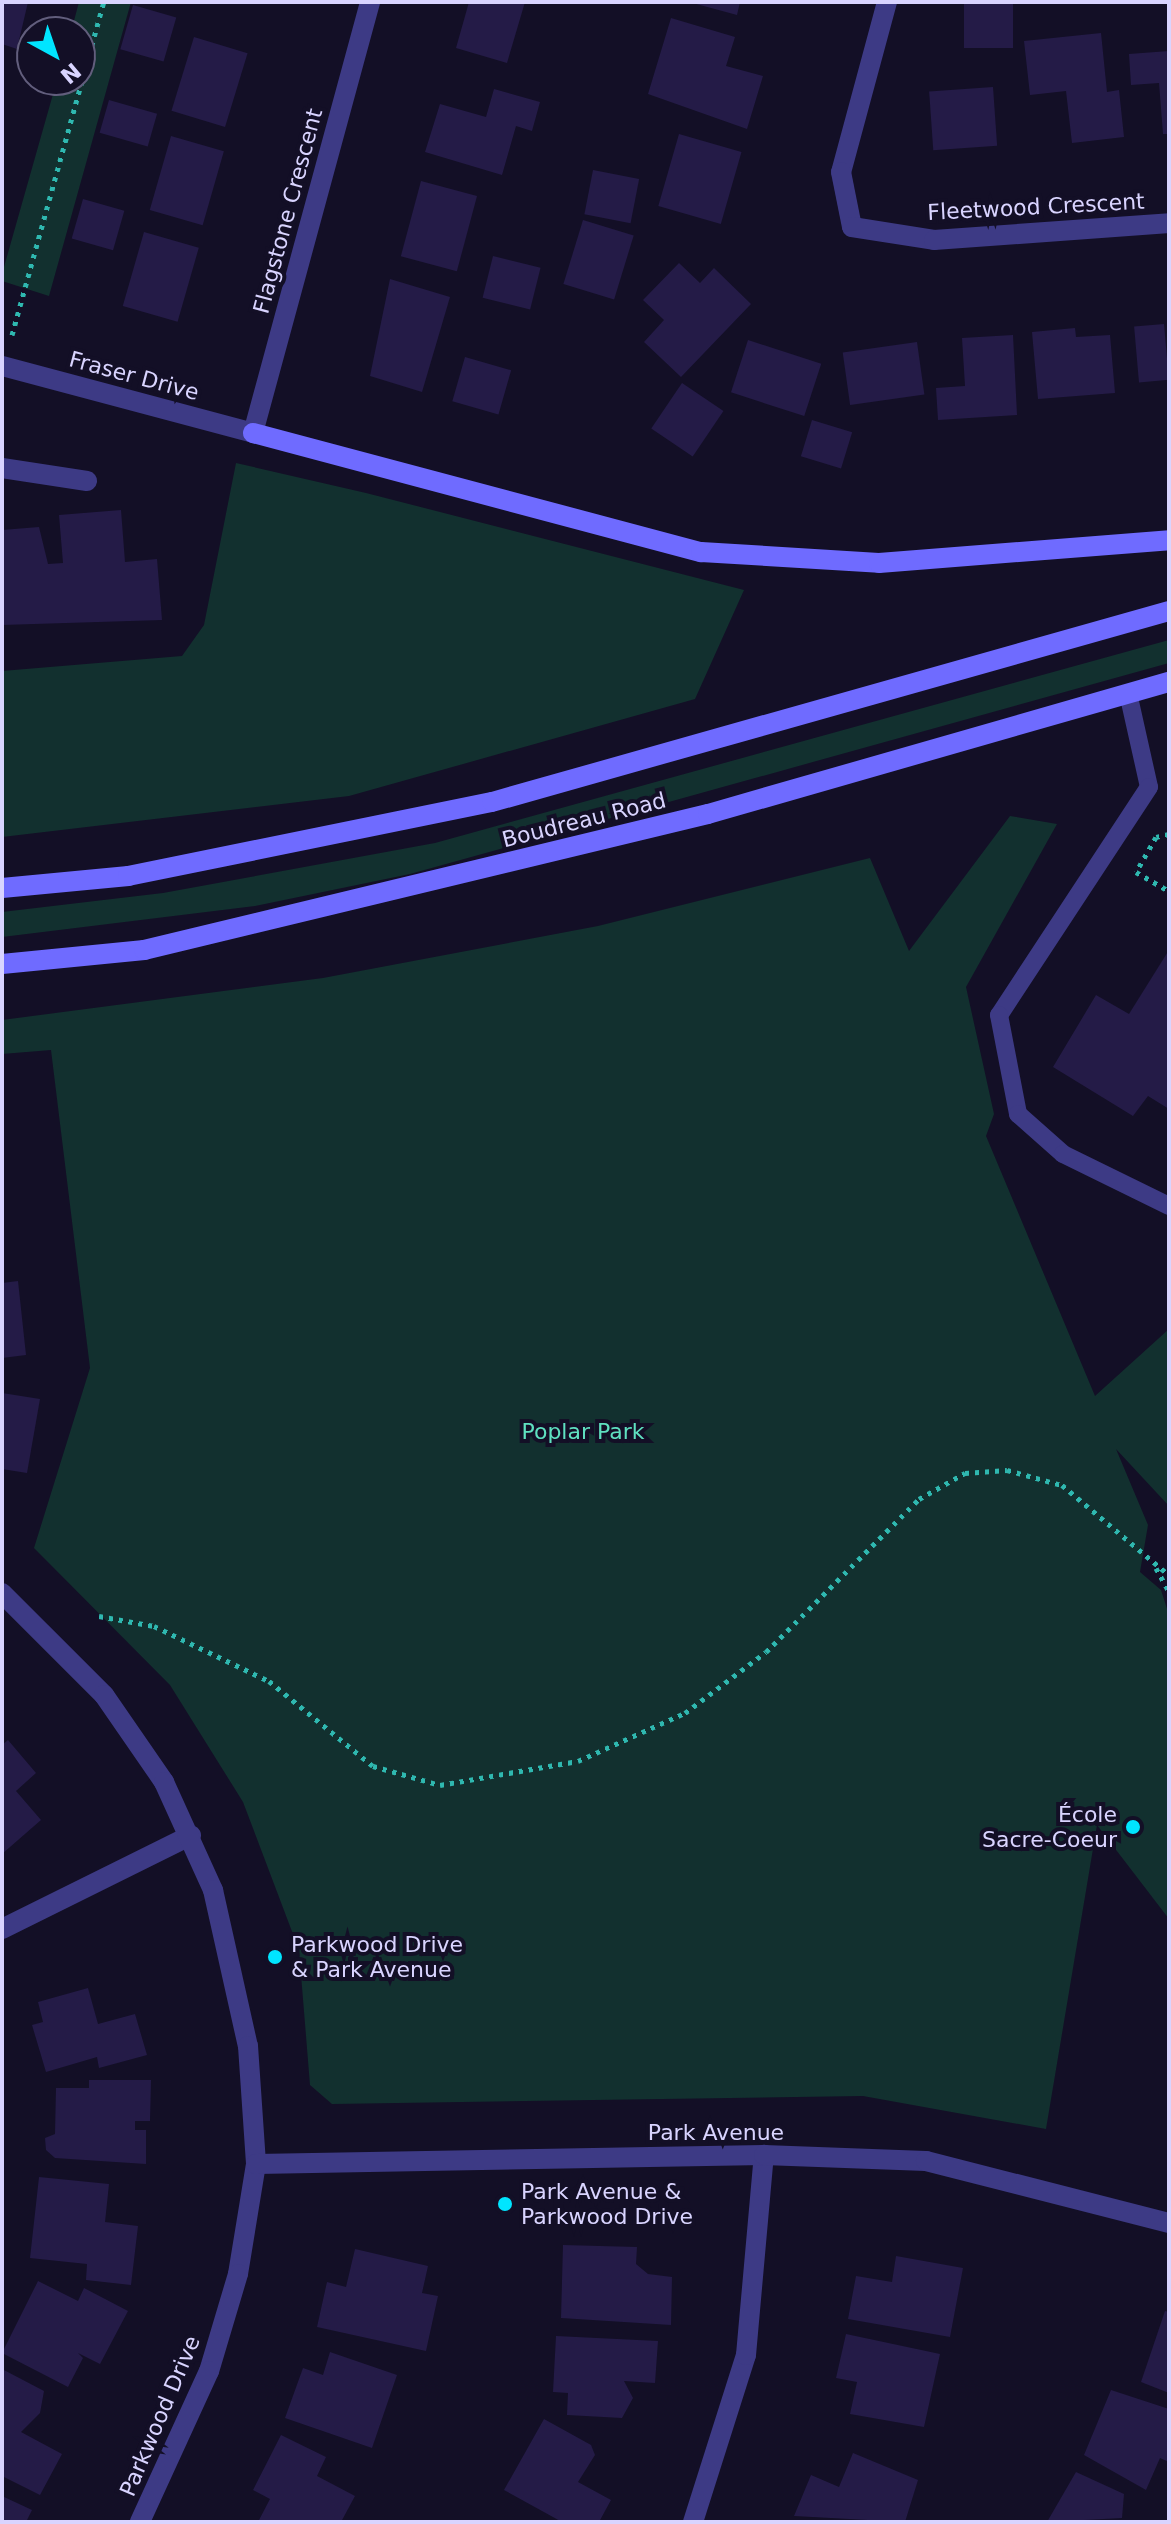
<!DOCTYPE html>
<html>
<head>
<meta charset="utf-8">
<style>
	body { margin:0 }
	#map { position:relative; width:1171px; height:2524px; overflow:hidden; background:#130f26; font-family:"DejaVu Sans",sans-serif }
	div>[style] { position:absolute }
	.green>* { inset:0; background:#12302f }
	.building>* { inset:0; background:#241b47; transform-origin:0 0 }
	.path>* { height:5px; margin-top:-2.5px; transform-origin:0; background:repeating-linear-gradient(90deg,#2fb8b0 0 4px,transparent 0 10px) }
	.service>* { height:18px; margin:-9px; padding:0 9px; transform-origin:9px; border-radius:9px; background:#3d3a85 }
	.minor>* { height:20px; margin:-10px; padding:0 10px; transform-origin:10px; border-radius:10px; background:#3d3a85 }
	.tertiary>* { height:20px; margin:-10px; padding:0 10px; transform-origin:10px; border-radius:10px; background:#3d3a85 }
	.secondary>* { height:20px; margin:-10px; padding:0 10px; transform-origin:10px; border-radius:10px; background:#6f6bff }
	.dots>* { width:22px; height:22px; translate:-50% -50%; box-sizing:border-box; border:4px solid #130f26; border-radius:50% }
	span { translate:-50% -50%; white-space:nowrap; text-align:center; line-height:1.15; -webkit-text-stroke:8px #130f26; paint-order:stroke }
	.street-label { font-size:22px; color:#d9d4ff }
	.park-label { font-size:22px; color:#5fe0c0 }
	.poi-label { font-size:22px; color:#d9d4ff }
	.right { translate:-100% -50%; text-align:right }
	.left { translate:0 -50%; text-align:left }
	.frame { position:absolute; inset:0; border:4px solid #d9d4ff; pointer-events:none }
	.north { position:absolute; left:16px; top:16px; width:80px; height:80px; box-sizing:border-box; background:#130f26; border:2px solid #625e7d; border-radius:50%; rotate:140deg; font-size:22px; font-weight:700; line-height:32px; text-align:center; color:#d9d4ff }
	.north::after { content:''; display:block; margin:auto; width:28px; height:36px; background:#00e5ff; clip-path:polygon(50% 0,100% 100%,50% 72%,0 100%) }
</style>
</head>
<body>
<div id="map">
	<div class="green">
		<div style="clip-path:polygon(79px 2px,131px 2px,49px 296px,2px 281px,2px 274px,57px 80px,80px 80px,80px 32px,71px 32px)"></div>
		<div style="clip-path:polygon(236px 463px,366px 493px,744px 590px,695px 699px,349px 796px,2px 837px,2px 671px,182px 656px,204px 625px)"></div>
		<div style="clip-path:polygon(1169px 640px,1169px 663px,410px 874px,255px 906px,2px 937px,2px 912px,163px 893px,435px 843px)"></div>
		<div style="clip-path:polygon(1010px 816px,1057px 824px,966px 987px,994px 1114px,986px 1136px,1095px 1396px,1169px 1329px,1169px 1506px,1116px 1449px,1148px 1525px,1140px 1572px,1161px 1590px,1169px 1615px,1169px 1919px,1097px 1825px,1046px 2129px,863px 2096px,332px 2104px,310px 2085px,299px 1950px,243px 1802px,170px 1685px,34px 1548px,90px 1368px,51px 1050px,2px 1054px,2px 1020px,323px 978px,598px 926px,870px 858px,909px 951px)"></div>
	</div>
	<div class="building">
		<div style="clip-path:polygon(2px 2px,28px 2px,17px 49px,2px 44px)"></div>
		<div style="clip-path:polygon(469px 2px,525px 2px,507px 63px,456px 48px)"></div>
		<div style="clip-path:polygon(689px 2px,740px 2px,737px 15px)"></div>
		<div style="left:964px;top:2px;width:49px;height:46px"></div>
		<div style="left:133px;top:5px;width:45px;height:46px;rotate:16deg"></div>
		<div style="clip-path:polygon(671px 18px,735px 37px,726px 66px,763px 76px,747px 129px,648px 94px)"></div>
		<div style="clip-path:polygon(1101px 33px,1107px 92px,1119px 90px,1124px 137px,1072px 143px,1066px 91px,1030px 95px,1024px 41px)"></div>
		<div style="left:194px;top:37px;width:56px;height:77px;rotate:17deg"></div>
		<div style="clip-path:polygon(1169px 51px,1169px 134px,1163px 134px,1159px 83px,1131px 85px,1129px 54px)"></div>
		<div style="left:993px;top:87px;width:59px;height:64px;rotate:86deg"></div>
		<div style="clip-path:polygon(494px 89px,540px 102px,532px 131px,516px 126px,502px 175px,425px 152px,440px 104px,486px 117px)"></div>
		<div style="left:109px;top:100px;width:50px;height:34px;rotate:16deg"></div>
		<div style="left:679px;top:134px;width:65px;height:75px;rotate:16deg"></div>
		<div style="left:171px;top:136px;width:55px;height:77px;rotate:16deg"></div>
		<div style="left:593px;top:170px;width:47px;height:45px;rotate:11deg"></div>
		<div style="left:421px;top:181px;width:58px;height:78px;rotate:15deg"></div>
		<div style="left:83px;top:199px;width:43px;height:41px;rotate:16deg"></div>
		<div style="left:583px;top:220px;width:53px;height:67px;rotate:17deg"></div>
		<div style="left:144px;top:232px;width:57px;height:77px;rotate:16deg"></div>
		<div style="left:493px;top:256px;width:49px;height:43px;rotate:14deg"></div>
		<div style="clip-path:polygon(679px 263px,700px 283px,714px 268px,751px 304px,681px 377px,644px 342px,664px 320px,643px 300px)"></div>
		<div style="clip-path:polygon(390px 279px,450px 297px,422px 392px,370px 376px)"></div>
		<div style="left:1164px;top:324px;width:56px;height:30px;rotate:85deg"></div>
		<div style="clip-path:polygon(1075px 328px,1076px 337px,1110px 335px,1115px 393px,1038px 399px,1032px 332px)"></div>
		<div style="clip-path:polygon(1013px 335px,1017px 415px,938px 420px,936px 388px,965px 386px,962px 338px)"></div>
		<div style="left:748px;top:340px;width:77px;height:55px;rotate:18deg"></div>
		<div style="left:917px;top:342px;width:53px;height:75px;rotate:82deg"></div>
		<div style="left:465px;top:357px;width:48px;height:46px;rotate:16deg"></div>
		<div style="left:682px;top:383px;width:50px;height:55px;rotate:34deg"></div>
		<div style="left:812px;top:420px;width:42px;height:38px;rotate:17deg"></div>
		<div style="clip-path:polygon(121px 510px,125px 562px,157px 559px,162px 620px,2px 625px,2px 530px,39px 527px,48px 564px,63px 563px,59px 515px)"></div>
		<div style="clip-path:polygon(1169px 950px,1169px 1109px,1148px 1096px,1133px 1116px,1053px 1067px,1096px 995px,1129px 1014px)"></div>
		<div style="clip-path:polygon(18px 1281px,26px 1355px,2px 1358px,2px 1283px)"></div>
		<div style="clip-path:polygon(2px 1393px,40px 1399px,27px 1473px,2px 1469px)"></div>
		<div style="clip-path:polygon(8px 1740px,36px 1773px,16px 1791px,41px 1820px,2px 1854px,2px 1745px)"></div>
		<div style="clip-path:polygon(88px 1988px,98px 2024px,135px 2014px,147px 2055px,99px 2068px,97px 2057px,46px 2072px,32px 2025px,43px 2022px,38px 2002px)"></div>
		<div style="clip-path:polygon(89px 2080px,151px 2080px,150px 2121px,135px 2121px,135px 2130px,146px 2130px,146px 2164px,55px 2158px,46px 2150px,45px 2138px,55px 2134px,56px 2088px,89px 2088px)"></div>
		<div style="clip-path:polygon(39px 2177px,109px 2184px,105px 2222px,138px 2226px,131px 2285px,86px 2280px,87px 2264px,30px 2258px)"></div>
		<div style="clip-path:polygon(563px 2245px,637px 2247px,636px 2264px,648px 2274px,672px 2277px,671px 2325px,561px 2318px)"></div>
		<div style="clip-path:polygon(355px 2249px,428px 2266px,422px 2293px,438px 2296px,426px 2351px,317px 2327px,327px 2282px,346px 2287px)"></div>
		<div style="clip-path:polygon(896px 2256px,963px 2268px,950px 2337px,848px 2319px,856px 2276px,892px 2282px)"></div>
		<div style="clip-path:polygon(38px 2281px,78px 2301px,84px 2288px,128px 2311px,100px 2364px,78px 2353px,83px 2358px,68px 2387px,2px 2353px)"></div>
		<div style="clip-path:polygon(1165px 2311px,1169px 2312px,1169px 2393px,1141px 2382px)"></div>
		<div style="clip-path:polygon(846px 2334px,940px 2354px,924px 2427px,850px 2414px,857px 2382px,836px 2378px)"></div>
		<div style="clip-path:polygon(556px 2336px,658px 2341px,655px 2383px,624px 2381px,633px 2398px,622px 2418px,567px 2415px,568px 2393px,553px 2392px)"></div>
		<div style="clip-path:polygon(330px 2352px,397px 2375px,372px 2448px,285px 2418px,303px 2368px,323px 2375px)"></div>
		<div style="clip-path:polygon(2px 2369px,44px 2391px,40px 2413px,21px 2432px,62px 2454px,40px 2495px,2px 2476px)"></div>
		<div style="clip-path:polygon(1111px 2390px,1169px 2409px,1169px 2462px,1160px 2458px,1146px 2490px,1084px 2455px)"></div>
		<div style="clip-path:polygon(544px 2419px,591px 2445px,595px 2455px,578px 2482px,611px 2500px,599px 2522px,562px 2522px,504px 2490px)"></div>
		<div style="clip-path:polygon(281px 2435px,326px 2457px,317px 2476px,355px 2496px,341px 2522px,258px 2522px,270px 2499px,253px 2490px)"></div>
		<div style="clip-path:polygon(853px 2453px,918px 2480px,905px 2522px,794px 2516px,811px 2475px,839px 2487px)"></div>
		<div style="clip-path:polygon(1076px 2472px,1124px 2494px,1122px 2518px,1047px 2522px)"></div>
		<div style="clip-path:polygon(2px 2496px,32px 2510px,26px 2522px,2px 2522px)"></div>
	</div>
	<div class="path">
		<div style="left:12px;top:335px;width:345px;rotate:-74.6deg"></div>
		<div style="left:1169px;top:834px;width:13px;rotate:167deg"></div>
		<div style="left:1156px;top:837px;width:40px;rotate:119.7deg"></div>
		<div style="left:1136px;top:872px;width:38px;rotate:30deg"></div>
		<div style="left:1156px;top:1568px;width:26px;rotate:61deg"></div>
		<div style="left:99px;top:1616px;width:56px;rotate:10.3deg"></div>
		<div style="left:154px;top:1626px;width:127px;rotate:25.6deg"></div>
		<div style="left:269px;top:1681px;width:134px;rotate:39.3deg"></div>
		<div style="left:373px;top:1766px;width:70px;rotate:15.8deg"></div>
		<div style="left:440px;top:1785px;width:140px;rotate:-9.9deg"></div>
		<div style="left:578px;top:1761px;width:117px;rotate:-24.2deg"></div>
		<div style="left:685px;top:1713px;width:101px;rotate:-37deg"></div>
		<div style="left:766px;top:1652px;width:216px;rotate:-45deg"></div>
		<div style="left:919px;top:1499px;width:53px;rotate:-29.5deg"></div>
		<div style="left:965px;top:1473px;width:42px;rotate:-4.1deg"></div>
		<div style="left:1007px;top:1470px;width:57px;rotate:15.3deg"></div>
		<div style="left:1062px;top:1485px;width:140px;rotate:40.1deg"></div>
	</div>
	<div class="service">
		<div style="left:1128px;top:693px;width:96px;rotate:77.4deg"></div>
		<div style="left:1149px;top:787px;width:273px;rotate:123.3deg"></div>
		<div style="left:999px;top:1015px;width:101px;rotate:79.1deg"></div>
		<div style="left:1018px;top:1114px;width:60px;rotate:41.6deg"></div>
		<div style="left:1063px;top:1154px;width:118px;rotate:26.1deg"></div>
	</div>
	<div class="minor">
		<div style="left:887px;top:2px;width:176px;rotate:105.1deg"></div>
		<div style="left:841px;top:172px;width:56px;rotate:78.7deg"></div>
		<div style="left:852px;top:227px;width:83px;rotate:9deg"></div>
		<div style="left:934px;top:240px;width:236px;rotate:-4.1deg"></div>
		<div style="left:253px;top:433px;width:447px;rotate:-74.8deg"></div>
		<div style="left:2px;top:468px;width:86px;rotate:8.7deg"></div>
		<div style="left:2px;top:1929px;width:211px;rotate:-26.4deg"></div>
		<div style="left:693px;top:2522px;width:175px;rotate:-72.4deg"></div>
		<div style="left:746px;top:2355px;width:201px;rotate:-84.9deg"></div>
	</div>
	<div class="tertiary">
		<div style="left:2px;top:366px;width:260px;rotate:14.9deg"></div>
		<div style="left:2px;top:1593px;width:144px;rotate:45deg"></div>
		<div style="left:104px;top:1695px;width:106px;rotate:55.4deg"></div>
		<div style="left:164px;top:1782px;width:119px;rotate:65.6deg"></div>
		<div style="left:213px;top:1890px;width:160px;rotate:77.4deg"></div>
		<div style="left:248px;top:2046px;width:118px;rotate:86.1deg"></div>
		<div style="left:256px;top:2164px;width:111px;rotate:99.3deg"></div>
		<div style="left:238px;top:2274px;width:101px;rotate:106.6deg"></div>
		<div style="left:209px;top:2371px;width:166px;rotate:114.6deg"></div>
		<div style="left:256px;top:2164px;width:508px;rotate:-1.01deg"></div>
		<div style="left:764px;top:2155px;width:162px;rotate:2.1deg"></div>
		<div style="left:926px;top:2161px;width:251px;rotate:14.3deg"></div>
	</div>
	<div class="secondary">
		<div style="left:253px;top:433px;width:464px;rotate:14.9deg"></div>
		<div style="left:701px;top:552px;width:178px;rotate:3.5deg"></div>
		<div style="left:879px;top:563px;width:291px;rotate:-4.5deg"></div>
		<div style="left:2px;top:888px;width:127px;rotate:-5.4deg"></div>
		<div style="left:128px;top:876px;width:371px;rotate:-11.5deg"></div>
		<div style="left:492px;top:802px;width:703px;rotate:-15.76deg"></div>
		<div style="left:2px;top:964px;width:143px;rotate:-5.6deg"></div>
		<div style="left:144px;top:950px;width:580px;rotate:-13.56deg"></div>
		<div style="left:708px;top:814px;width:480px;rotate:-16deg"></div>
	</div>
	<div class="dots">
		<div style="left:1133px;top:1827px;background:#00e5ff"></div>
		<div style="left:275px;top:1957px;background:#00e5ff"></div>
		<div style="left:505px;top:2204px;background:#00e5ff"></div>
	</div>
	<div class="street-label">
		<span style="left:1036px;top:207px;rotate:-3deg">Fleetwood Crescent</span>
		<span style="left:288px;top:211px;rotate:-75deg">Flagstone Crescent</span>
		<span style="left:134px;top:376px;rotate:15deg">Fraser Drive</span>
		<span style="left:584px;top:820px;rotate:-14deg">Boudreau Road</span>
		<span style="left:716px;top:2133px">Park Avenue</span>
		<span style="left:160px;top:2416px;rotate:-67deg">Parkwood Drive</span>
	</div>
	<div class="park-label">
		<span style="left:583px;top:1432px">Poplar Park</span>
	</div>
	<div class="poi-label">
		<span class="right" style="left:1117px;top:1827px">École<br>Sacre-Coeur</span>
		<span class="left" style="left:291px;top:1957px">Parkwood Drive<br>&amp; Park Avenue</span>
		<span class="left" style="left:521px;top:2204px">Park Avenue &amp;<br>Parkwood Drive</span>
	</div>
	<div class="frame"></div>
	<div class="north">N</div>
</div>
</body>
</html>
